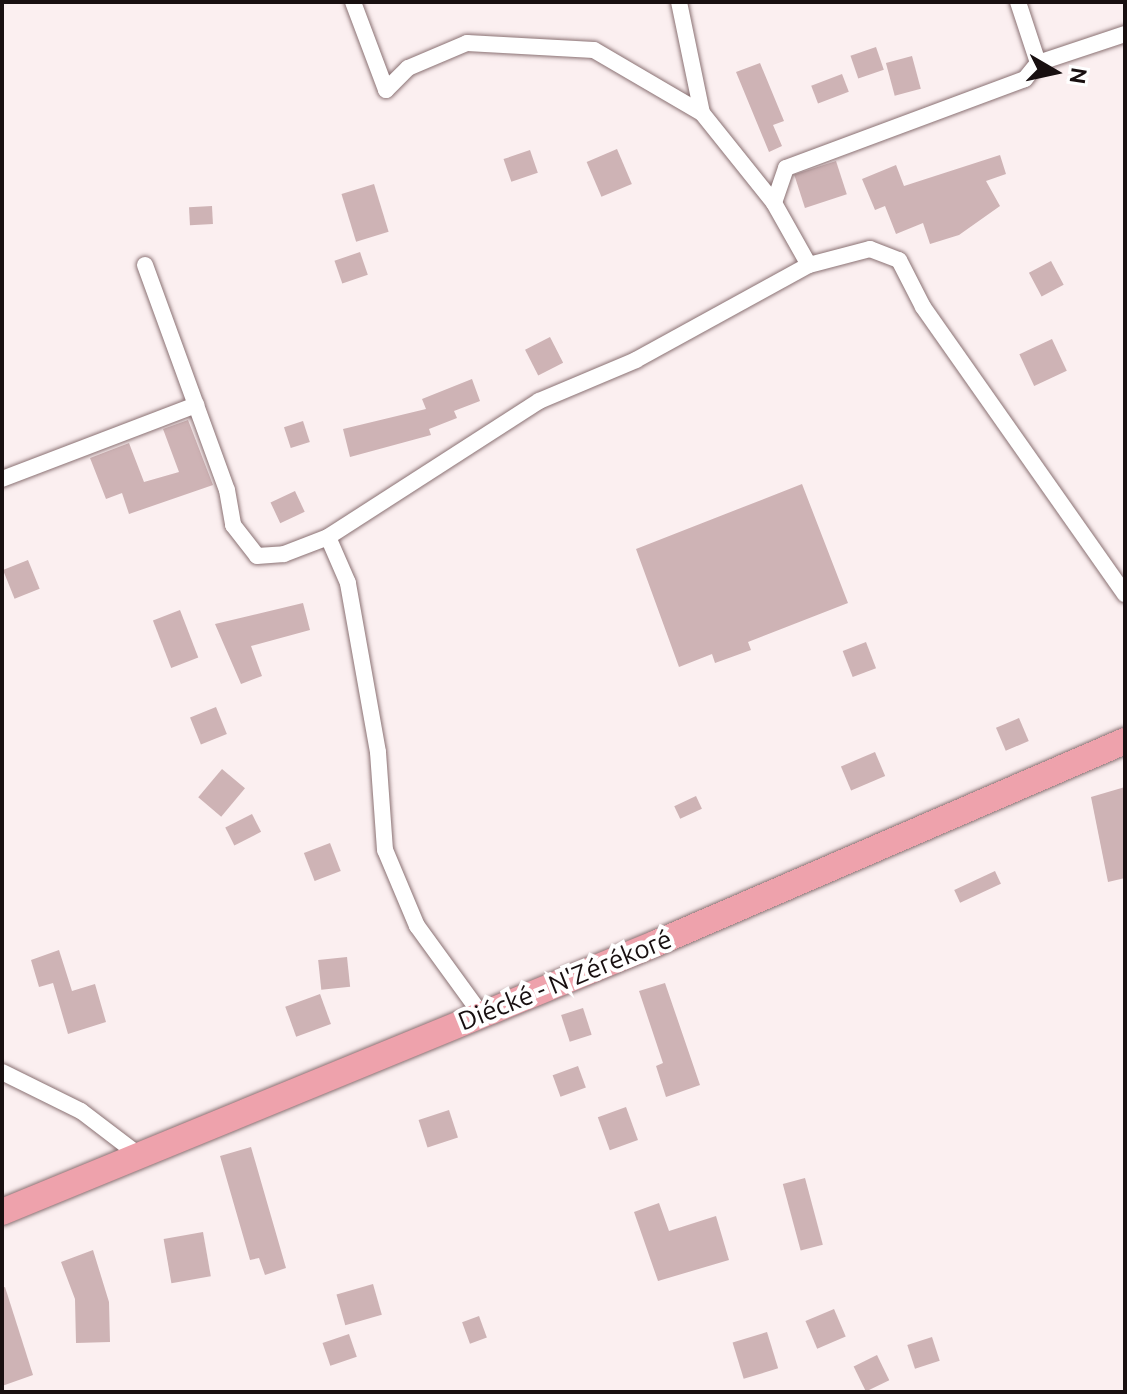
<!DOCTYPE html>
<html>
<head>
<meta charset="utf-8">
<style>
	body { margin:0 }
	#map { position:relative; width:1127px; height:1394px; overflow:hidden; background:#fbeff0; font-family:Ubuntu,sans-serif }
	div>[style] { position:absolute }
	.building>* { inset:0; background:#ceb3b5; transform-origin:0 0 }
	.roads { filter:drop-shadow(0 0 2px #8a7173) drop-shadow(0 0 2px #8a7173) }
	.minor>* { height:16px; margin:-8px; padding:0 8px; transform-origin:8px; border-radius:8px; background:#fff }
	.trunk>* { height:26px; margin:-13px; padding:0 13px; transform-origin:13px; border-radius:13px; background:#eea2ac }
	span { translate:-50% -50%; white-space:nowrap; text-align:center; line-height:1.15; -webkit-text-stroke:8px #fff; paint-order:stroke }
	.street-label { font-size:26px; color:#180f10 }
	.frame { position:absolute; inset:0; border:4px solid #180f10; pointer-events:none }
	.north { position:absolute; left:1015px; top:32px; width:80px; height:80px; -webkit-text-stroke:6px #fff; paint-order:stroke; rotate:99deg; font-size:22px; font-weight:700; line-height:32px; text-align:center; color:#180f10 }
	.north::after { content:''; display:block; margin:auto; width:28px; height:36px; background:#180f10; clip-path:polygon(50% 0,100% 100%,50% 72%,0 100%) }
</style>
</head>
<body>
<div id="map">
	<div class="building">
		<div style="left:876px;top:47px;width:24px;height:27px;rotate:71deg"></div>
		<div style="left:912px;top:56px;width:34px;height:27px;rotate:75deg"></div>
		<div style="clip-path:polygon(760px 63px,784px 121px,773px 125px,782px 146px,769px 152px,736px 72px)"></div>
		<div style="left:842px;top:74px;width:19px;height:33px;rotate:69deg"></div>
		<div style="left:617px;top:149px;width:38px;height:33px;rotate:67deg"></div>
		<div style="left:530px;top:150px;width:24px;height:28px;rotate:71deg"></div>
		<div style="clip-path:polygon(1000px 155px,1006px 174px,986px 181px,1000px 206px,959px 235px,930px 244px,923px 223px,896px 234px,885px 206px,875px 210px,862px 179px,896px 165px,904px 186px)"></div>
		<div style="left:836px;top:161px;width:35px;height:44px;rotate:72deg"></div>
		<div style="left:374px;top:184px;width:50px;height:34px;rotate:73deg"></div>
		<div style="left:212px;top:206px;width:18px;height:23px;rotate:87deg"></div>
		<div style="left:360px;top:252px;width:24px;height:27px;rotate:71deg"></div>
		<div style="left:1051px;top:261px;width:27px;height:25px;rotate:62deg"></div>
		<div style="left:550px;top:337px;width:29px;height:28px;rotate:63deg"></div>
		<div style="left:1052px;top:339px;width:35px;height:36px;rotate:65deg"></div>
		<div style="clip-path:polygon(472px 379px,480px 401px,454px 411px,457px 418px,429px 429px,431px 435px,350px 457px,343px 429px,426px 409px,422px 399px)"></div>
		<div style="clip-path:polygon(188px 420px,213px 485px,129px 514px,122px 493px,106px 499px,90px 458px,129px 443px,144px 482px,179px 472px,163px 429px)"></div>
		<div style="left:303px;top:421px;width:22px;height:20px;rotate:72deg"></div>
		<div style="clip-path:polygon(802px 484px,848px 603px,748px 642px,751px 650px,715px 663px,712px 654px,679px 667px,636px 549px)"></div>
		<div style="left:295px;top:491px;width:23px;height:27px;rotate:65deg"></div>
		<div style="left:28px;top:560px;width:31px;height:27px;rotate:68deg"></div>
		<div style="clip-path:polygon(303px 603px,310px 630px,251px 646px,262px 676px,241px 684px,215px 624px)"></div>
		<div style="left:180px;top:610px;width:51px;height:29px;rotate:69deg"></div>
		<div style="left:866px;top:642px;width:28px;height:25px;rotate:69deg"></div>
		<div style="left:216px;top:707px;width:29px;height:28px;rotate:68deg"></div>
		<div style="left:1019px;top:718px;width:25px;height:25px;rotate:67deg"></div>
		<div style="left:875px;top:752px;width:26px;height:37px;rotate:67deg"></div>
		<div style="left:222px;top:769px;width:30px;height:37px;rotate:40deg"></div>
		<div style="clip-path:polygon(1125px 787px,1125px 878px,1108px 882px,1091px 797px)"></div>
		<div style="left:696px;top:796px;width:14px;height:24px;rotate:65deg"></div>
		<div style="left:252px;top:814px;width:20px;height:30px;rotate:63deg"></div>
		<div style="left:330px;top:843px;width:30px;height:28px;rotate:69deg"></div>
		<div style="left:995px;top:871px;width:14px;height:45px;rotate:65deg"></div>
		<div style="clip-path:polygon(59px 950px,72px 991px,95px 984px,106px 1022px,68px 1034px,53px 983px,39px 987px,31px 960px)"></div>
		<div style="left:347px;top:957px;width:30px;height:29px;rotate:84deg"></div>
		<div style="clip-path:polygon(665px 983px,700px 1085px,666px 1097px,656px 1066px,663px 1063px,639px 991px)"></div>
		<div style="left:320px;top:994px;width:32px;height:37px;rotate:70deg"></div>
		<div style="left:583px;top:1008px;width:28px;height:23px;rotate:72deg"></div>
		<div style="left:578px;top:1066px;width:23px;height:27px;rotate:70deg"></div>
		<div style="left:626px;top:1107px;width:35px;height:30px;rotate:70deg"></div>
		<div style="left:449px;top:1110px;width:29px;height:32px;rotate:72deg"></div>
		<div style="clip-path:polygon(251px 1147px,286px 1268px,265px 1275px,259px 1258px,250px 1260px,220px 1156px)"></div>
		<div style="left:805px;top:1178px;width:69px;height:23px;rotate:75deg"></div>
		<div style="clip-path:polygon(659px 1203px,669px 1231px,716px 1216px,729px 1260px,658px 1281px,634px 1212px)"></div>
		<div style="left:203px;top:1232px;width:45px;height:40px;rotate:80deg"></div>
		<div style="clip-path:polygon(93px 1250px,109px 1302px,110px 1342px,76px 1343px,75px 1299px,61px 1262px)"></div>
		<div style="left:373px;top:1284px;width:32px;height:38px;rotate:74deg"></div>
		<div style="clip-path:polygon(5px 1287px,33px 1375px,2px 1386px,2px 1288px)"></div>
		<div style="left:834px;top:1309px;width:30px;height:31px;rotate:67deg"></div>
		<div style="left:479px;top:1316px;width:23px;height:18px;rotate:70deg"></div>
		<div style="left:767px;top:1332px;width:38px;height:36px;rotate:73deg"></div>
		<div style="left:349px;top:1334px;width:24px;height:28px;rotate:71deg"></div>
		<div style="left:932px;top:1337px;width:25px;height:26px;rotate:72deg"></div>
		<div style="left:877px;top:1355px;width:28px;height:26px;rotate:64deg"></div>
	</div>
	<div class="roads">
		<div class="minor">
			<div style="left:353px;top:2px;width:94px;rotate:69.4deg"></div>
			<div style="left:386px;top:90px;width:31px;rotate:-45deg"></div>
			<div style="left:408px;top:68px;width:64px;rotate:-23deg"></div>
			<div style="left:467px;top:43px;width:127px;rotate:3.2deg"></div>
			<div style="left:594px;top:50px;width:125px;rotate:30.3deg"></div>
			<div style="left:702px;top:113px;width:115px;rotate:51.3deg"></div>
			<div style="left:679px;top:2px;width:113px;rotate:78.3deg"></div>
			<div style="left:1018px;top:2px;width:64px;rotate:71.8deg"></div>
			<div style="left:1038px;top:63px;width:21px;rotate:129deg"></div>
			<div style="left:1025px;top:79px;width:255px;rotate:159.6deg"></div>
			<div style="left:786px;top:168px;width:37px;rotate:109deg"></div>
			<div style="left:774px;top:203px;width:71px;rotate:60.6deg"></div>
			<div style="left:809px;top:265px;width:63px;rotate:-14.7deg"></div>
			<div style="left:870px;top:249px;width:31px;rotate:21deg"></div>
			<div style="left:899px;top:260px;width:53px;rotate:62.9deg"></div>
			<div style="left:923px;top:307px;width:351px;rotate:54.9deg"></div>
			<div style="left:1038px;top:63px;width:92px;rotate:-18.4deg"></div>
			<div style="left:145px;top:265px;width:239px;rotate:70deg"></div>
			<div style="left:227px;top:490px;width:36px;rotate:80deg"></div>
			<div style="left:233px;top:525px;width:39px;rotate:52deg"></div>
			<div style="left:257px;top:556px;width:27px;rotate:-4deg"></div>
			<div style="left:284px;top:554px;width:47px;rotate:-21.1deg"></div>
			<div style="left:2px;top:479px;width:208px;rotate:-20.9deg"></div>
			<div style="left:481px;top:1014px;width:109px;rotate:-126deg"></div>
			<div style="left:417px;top:926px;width:82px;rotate:-112.8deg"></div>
			<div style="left:385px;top:850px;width:98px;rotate:-94.1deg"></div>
			<div style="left:378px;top:752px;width:172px;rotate:-100.1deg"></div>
			<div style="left:348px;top:583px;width:50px;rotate:-113.5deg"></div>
			<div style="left:328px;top:537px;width:251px;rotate:-32.8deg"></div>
			<div style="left:539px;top:401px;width:105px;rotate:-22.9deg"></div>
			<div style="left:636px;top:360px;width:197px;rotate:-28.8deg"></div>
			<div style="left:2px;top:1072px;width:88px;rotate:26.3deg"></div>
			<div style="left:81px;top:1111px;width:74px;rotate:37.3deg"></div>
		</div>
		<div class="trunk">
			<div style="left:2px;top:1212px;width:708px;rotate:-22.33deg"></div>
			<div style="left:657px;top:943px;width:510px;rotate:-23.35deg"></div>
		</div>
	</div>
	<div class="street-label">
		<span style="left:565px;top:980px;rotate:-22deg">Diécké - N'Zérékoré</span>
	</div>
	<div class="frame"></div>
	<div class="north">N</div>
</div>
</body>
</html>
